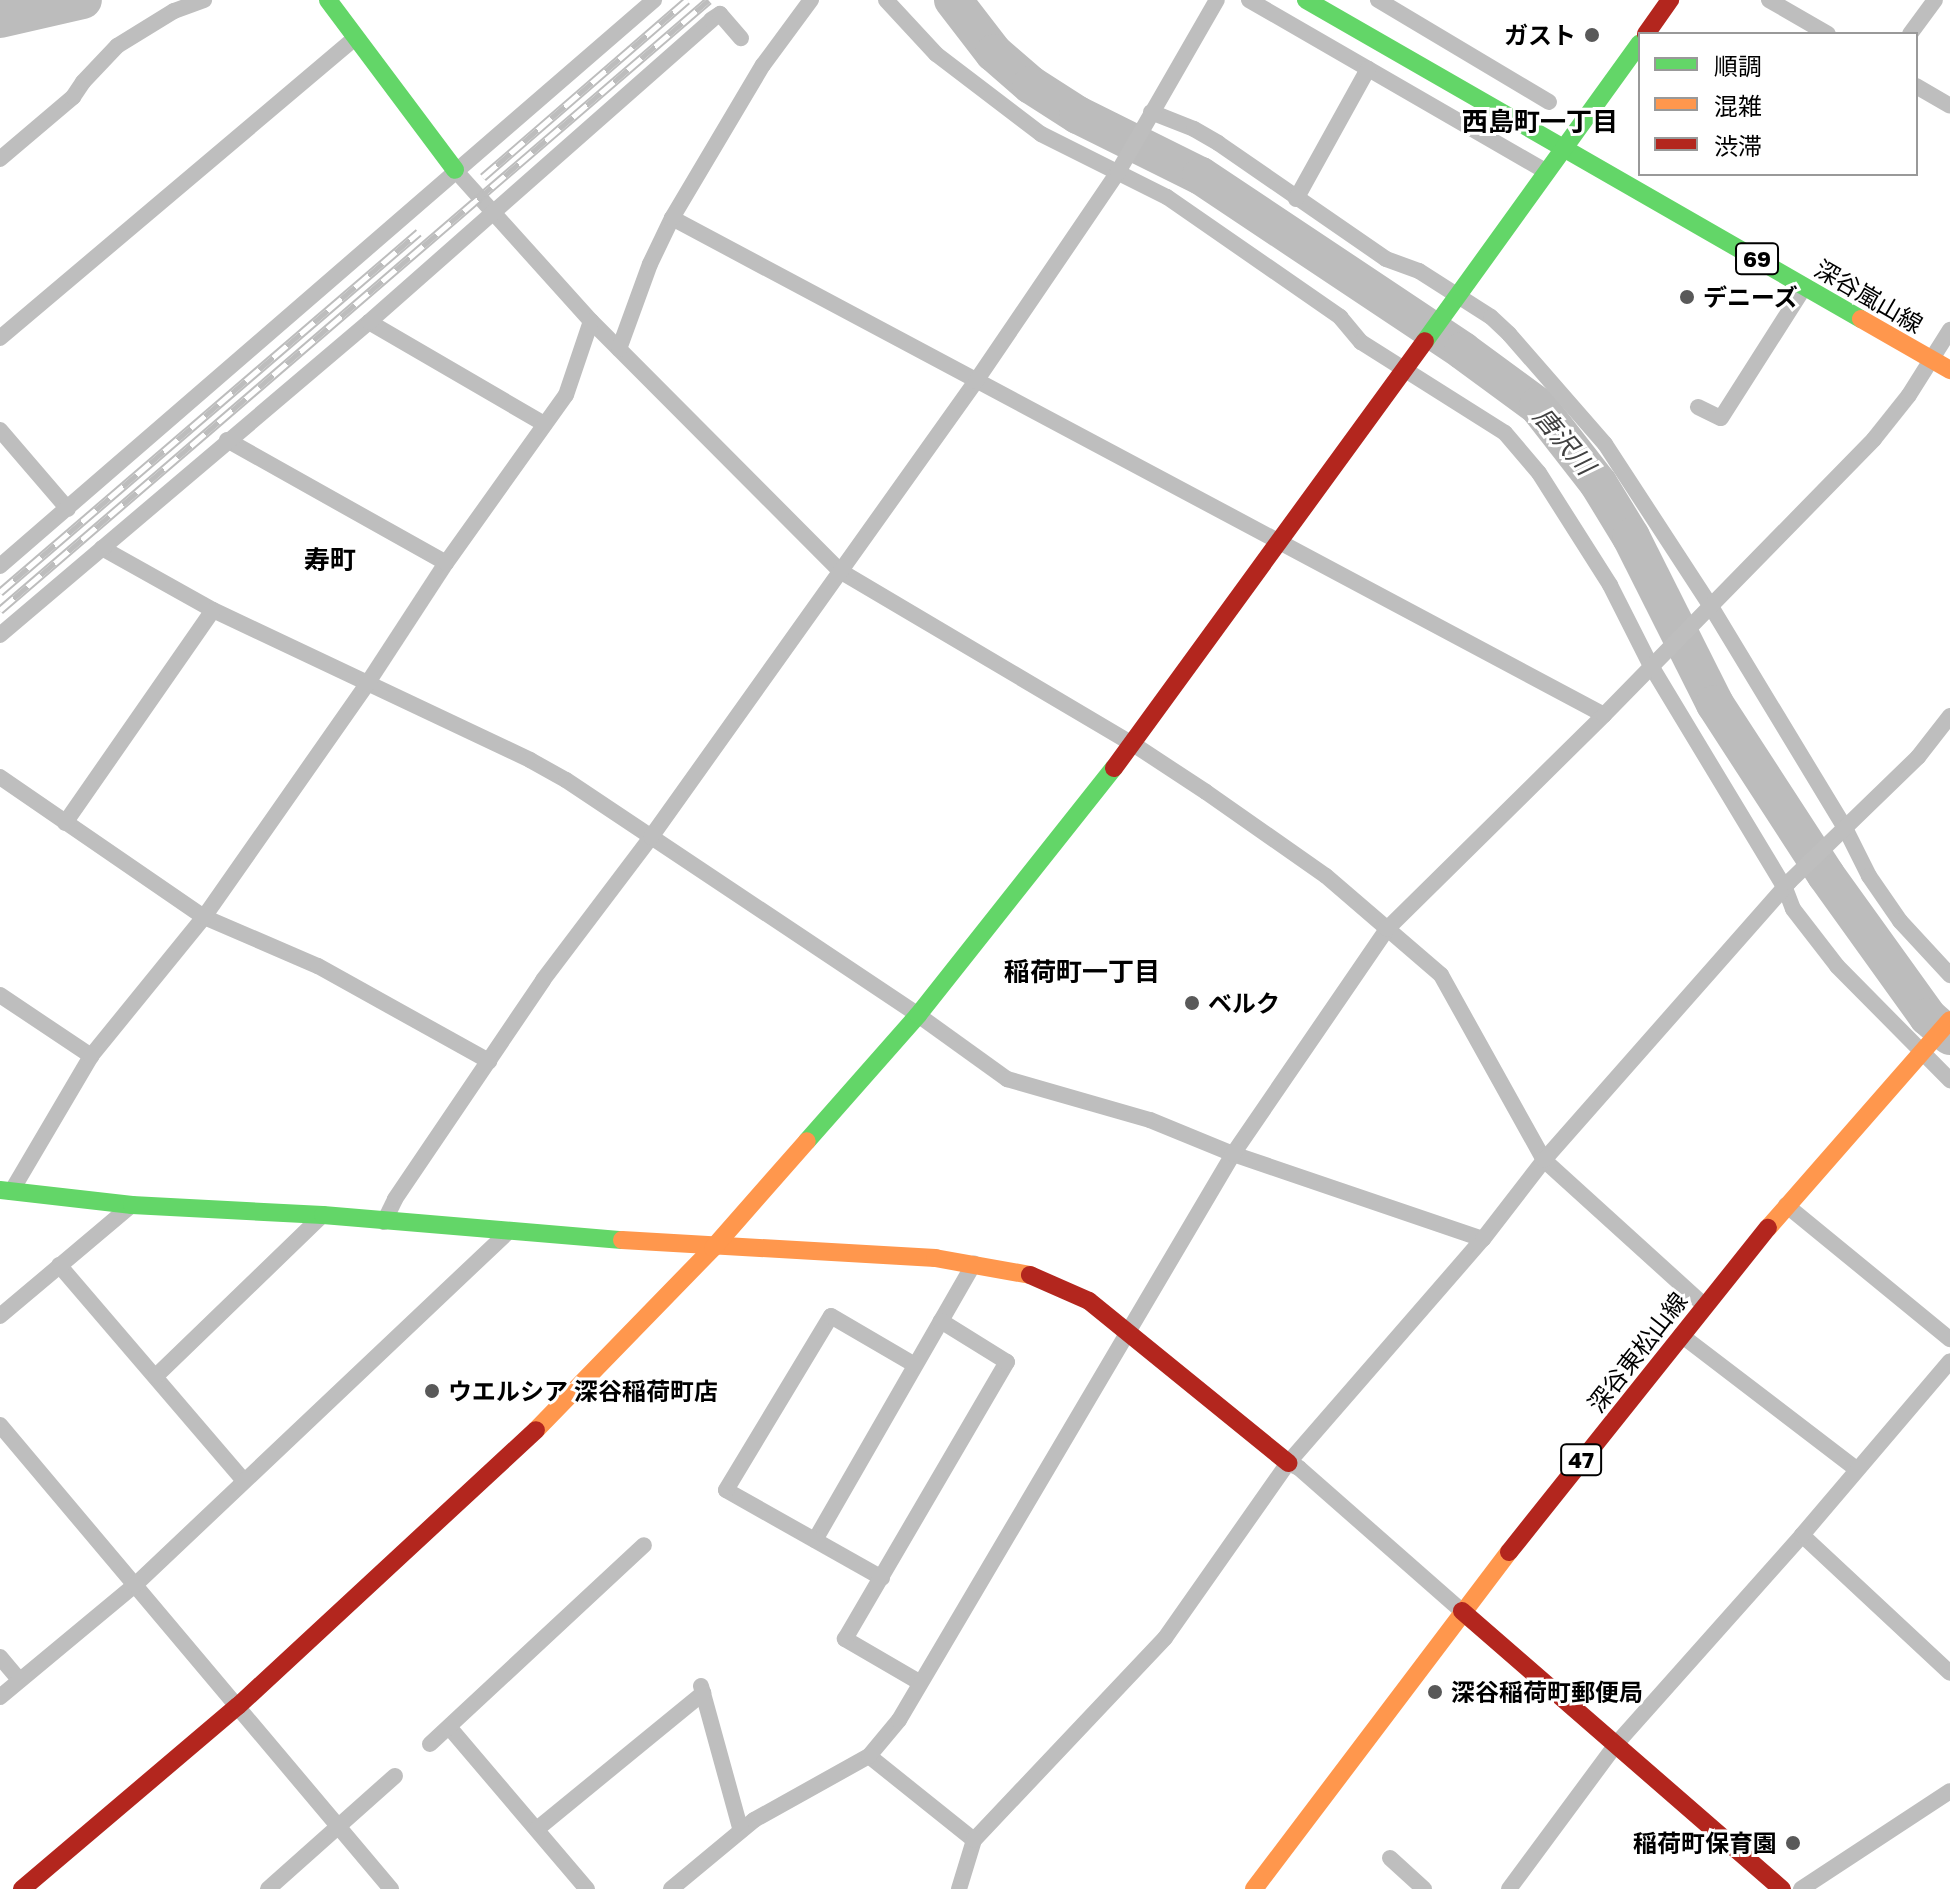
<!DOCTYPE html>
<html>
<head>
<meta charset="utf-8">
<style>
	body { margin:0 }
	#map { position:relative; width:1950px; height:1889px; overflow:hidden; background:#fff; font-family:"Golos Text","Noto Sans JP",sans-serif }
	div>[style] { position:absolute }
	.river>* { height:38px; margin:-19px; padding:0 19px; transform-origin:19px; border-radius:19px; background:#bcbcbc }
	.street>* { height:16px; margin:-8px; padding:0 8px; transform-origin:8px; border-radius:8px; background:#bebebe }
	.fast>* { height:18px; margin:-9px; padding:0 9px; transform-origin:9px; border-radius:9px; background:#63d668 }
	.slow>* { height:18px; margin:-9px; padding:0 9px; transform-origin:9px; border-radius:9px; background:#ff974d }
	.jam>* { height:18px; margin:-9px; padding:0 9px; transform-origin:9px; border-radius:9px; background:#b3261e }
	.rail>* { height:9px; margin-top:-4.5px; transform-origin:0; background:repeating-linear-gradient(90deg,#fff 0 18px,#bdbdbd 0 36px); box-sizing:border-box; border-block:2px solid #bdbdbd }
	.dots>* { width:22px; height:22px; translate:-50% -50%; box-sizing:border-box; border:4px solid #fff; border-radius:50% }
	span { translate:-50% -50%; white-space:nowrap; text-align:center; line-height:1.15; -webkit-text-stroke:6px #fff; paint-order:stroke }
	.shield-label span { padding:2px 6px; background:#fff; border:2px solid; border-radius:6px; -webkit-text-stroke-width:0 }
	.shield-label { font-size:22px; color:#000; font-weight:700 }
	.poi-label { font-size:24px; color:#000; font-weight:700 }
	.right { translate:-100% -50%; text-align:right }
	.left { translate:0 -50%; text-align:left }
	.street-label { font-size:24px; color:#000 }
	.neighbourhood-label { font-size:26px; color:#000; font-weight:700 }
	.water-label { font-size:26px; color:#414141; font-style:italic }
	.legend { position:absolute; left:1638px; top:32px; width:280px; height:144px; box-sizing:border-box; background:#fff; border:2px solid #999; margin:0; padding:10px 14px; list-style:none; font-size:24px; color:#000 }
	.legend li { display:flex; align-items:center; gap:16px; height:40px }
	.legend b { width:40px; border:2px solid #999 }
</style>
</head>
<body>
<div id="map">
	<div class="river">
		<div style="left:953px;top:0;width:67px;rotate:52.3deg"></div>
		<div style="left:994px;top:53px;width:49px;rotate:40.9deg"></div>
		<div style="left:1031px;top:85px;width:56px;rotate:32.6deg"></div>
		<div style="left:1078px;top:115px;width:137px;rotate:26.4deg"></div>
		<div style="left:1201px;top:176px;width:315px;rotate:33.7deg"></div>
		<div style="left:1463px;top:351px;width:93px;rotate:36.3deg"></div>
		<div style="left:1538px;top:406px;width:98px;rotate:52.1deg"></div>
		<div style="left:1598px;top:483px;width:63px;rotate:58.6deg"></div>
		<div style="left:1631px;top:537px;width:187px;rotate:63.3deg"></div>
		<div style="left:1715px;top:704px;width:204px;rotate:57deg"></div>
		<div style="left:1826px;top:875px;width:175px;rotate:54.3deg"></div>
		<div style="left:1928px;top:1017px;width:29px;rotate:41deg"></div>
		<div style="left:0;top:19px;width:85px;rotate:-12.9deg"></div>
	</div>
	<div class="street">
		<div style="left:886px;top:0;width:74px;rotate:47.2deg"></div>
		<div style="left:936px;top:54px;width:132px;rotate:37.3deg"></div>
		<div style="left:1041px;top:134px;width:141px;rotate:26.6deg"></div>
		<div style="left:1167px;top:197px;width:211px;rotate:34.7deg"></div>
		<div style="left:1340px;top:317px;width:33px;rotate:50deg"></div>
		<div style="left:1361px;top:342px;width:170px;rotate:32.3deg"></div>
		<div style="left:1505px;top:433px;width:52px;rotate:49.6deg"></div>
		<div style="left:1539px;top:473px;width:133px;rotate:57.6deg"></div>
		<div style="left:1610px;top:585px;width:91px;rotate:63.2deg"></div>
		<div style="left:1651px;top:666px;width:259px;rotate:58.9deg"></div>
		<div style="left:1785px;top:888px;width:22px;rotate:69deg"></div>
		<div style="left:1793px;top:909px;width:72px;rotate:52.3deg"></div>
		<div style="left:1837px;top:966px;width:161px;rotate:45.3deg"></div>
		<div style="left:1249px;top:0;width:344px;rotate:30deg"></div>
		<div style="left:1378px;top:0;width:199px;rotate:30.8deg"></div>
		<div style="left:1769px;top:0;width:68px;rotate:30deg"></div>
		<div style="left:1910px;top:34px;width:42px;rotate:-53.7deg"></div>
		<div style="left:1916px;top:86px;width:39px;rotate:30deg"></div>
		<div style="left:1151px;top:112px;width:46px;rotate:21.6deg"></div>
		<div style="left:1194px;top:129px;width:28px;rotate:30deg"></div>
		<div style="left:1218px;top:143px;width:204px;rotate:34.6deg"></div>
		<div style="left:1386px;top:259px;width:35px;rotate:20deg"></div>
		<div style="left:1419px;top:271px;width:85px;rotate:32.6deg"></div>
		<div style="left:1491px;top:317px;width:25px;rotate:43deg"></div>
		<div style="left:1509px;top:334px;width:146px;rotate:48.9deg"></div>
		<div style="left:1605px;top:444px;width:192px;rotate:56.9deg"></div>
		<div style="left:1710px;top:605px;width:261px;rotate:58.8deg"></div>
		<div style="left:1845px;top:828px;width:54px;rotate:63.4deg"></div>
		<div style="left:1869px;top:876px;width:55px;rotate:55.4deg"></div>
		<div style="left:1900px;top:921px;width:74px;rotate:47.2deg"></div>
		<div style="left:0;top:159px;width:96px;rotate:-40.3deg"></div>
		<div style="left:73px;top:97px;width:18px;rotate:-56deg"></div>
		<div style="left:83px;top:82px;width:50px;rotate:-46.6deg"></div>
		<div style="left:117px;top:46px;width:67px;rotate:-31.6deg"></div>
		<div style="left:174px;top:11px;width:32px;rotate:-20deg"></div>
		<div style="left:455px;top:170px;width:203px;rotate:48deg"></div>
		<div style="left:591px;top:321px;width:353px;rotate:45.1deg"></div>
		<div style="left:840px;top:571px;width:340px;rotate:30.6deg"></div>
		<div style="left:1133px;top:744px;width:87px;rotate:33.3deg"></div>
		<div style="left:1206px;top:792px;width:146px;rotate:35deg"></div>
		<div style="left:1326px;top:876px;width:152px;rotate:40.7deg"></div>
		<div style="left:1441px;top:975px;width:212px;rotate:60.9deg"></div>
		<div style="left:1544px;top:1160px;width:216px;rotate:42.2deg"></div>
		<div style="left:1296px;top:199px;width:149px;rotate:-61deg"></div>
		<div style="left:672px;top:218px;width:1056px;rotate:28.07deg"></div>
		<div style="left:369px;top:322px;width:203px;rotate:30.2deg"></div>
		<div style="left:0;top:338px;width:465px;rotate:-40.2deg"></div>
		<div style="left:619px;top:349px;width:90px;rotate:-70deg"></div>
		<div style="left:650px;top:264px;width:51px;rotate:-64.4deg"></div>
		<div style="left:672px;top:218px;width:178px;rotate:-59.3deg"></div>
		<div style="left:763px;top:65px;width:81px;rotate:-53.6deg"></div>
		<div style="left:1698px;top:407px;width:25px;rotate:26deg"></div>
		<div style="left:1721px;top:418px;width:156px;rotate:-57.5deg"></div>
		<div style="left:0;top:430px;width:104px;rotate:49.3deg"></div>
		<div style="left:227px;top:440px;width:251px;rotate:29.3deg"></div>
		<div style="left:102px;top:548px;width:127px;rotate:29.2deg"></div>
		<div style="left:213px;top:610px;width:351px;rotate:25.3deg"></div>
		<div style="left:530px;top:760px;width:41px;rotate:29.1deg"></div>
		<div style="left:566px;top:780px;width:423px;rotate:33.7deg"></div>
		<div style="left:918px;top:1015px;width:110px;rotate:35.7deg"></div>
		<div style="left:1007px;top:1079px;width:149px;rotate:16deg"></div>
		<div style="left:1150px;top:1120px;width:90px;rotate:22.3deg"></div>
		<div style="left:1233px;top:1154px;width:264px;rotate:18.8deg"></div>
		<div style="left:0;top:566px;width:865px;rotate:-40.87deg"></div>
		<div style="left:0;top:635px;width:484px;rotate:-40.3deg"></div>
		<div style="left:369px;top:322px;width:456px;rotate:-41.4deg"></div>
		<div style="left:711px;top:20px;width:11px;rotate:-34deg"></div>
		<div style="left:720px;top:14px;width:32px;rotate:49deg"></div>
		<div style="left:0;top:777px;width:247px;rotate:34.5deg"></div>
		<div style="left:204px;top:917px;width:124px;rotate:23.3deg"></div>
		<div style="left:318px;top:966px;width:196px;rotate:29.1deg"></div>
		<div style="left:65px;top:823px;width:259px;rotate:-55.2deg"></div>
		<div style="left:0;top:995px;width:110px;rotate:33.8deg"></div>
		<div style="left:11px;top:1192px;width:158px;rotate:-59.5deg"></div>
		<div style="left:91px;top:1056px;width:179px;rotate:-50.9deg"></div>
		<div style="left:204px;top:917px;width:284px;rotate:-55deg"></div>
		<div style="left:367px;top:684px;width:145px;rotate:-56.9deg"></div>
		<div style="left:446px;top:563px;width:206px;rotate:-54.5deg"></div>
		<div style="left:566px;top:395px;width:78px;rotate:-71.3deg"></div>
		<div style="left:1786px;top:1205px;width:212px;rotate:39.3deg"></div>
		<div style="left:384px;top:1222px;width:25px;rotate:-64deg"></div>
		<div style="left:395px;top:1199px;width:264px;rotate:-55.9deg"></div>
		<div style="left:543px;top:980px;width:179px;rotate:-52.9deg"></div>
		<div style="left:651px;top:837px;width:560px;rotate:-54.52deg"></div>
		<div style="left:976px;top:381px;width:253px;rotate:-55.8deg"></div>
		<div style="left:1118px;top:172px;width:198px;rotate:-60.1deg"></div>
		<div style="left:59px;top:1265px;width:284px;rotate:49.4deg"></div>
		<div style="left:0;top:1316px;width:172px;rotate:-40.1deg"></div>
		<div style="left:1681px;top:1335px;width:220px;rotate:37.4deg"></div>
		<div style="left:156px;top:1376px;width:232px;rotate:-44deg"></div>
		<div style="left:0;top:1425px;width:607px;rotate:49.88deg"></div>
		<div style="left:1288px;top:1463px;width:12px;rotate:24deg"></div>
		<div style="left:1299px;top:1468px;width:217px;rotate:41.3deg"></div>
		<div style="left:1802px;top:1535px;width:202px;rotate:43deg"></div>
		<div style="left:815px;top:1540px;width:319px;rotate:-60.1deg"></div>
		<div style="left:882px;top:1578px;width:179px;rotate:-150.6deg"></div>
		<div style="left:726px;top:1490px;width:203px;rotate:-58.9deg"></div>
		<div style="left:831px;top:1316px;width:97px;rotate:30.3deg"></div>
		<div style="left:0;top:1657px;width:30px;rotate:50deg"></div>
		<div style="left:919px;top:1682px;width:86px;rotate:-149.8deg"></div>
		<div style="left:845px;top:1639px;width:321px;rotate:-59.7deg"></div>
		<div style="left:1007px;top:1362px;width:78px;rotate:-148.2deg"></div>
		<div style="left:701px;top:1686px;width:150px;rotate:74.6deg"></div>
		<div style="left:0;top:1697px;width:175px;rotate:-39.7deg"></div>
		<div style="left:135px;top:1585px;width:514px;rotate:-43.42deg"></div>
		<div style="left:449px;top:1727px;width:213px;rotate:49.6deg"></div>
		<div style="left:430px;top:1744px;width:292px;rotate:-42.9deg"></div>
		<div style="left:869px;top:1756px;width:134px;rotate:38.7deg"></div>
		<div style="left:537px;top:1829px;width:215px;rotate:-39.3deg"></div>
		<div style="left:1390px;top:1858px;width:46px;rotate:42.4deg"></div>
		<div style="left:268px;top:1889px;width:170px;rotate:-41.7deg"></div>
		<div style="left:671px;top:1889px;width:108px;rotate:-39.7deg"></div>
		<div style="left:754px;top:1820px;width:132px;rotate:-29.1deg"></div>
		<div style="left:869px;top:1756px;width:47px;rotate:-50.2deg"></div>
		<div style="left:899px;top:1720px;width:657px;rotate:-59.45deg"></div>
		<div style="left:1233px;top:1154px;width:273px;rotate:-55.6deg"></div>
		<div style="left:1387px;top:929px;width:305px;rotate:-44.6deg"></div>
		<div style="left:1604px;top:715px;width:386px;rotate:-45.6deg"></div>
		<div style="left:1874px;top:439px;width:56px;rotate:-51.5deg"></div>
		<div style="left:1909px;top:395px;width:77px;rotate:-57.8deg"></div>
		<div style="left:959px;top:1889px;width:51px;rotate:-73deg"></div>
		<div style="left:974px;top:1840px;width:278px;rotate:-46.6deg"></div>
		<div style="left:1165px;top:1638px;width:214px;rotate:-54.9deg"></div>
		<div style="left:1288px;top:1463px;width:297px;rotate:-49deg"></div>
		<div style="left:1483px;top:1239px;width:100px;rotate:-52.3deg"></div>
		<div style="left:1544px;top:1160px;width:371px;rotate:-48.6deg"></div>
		<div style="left:1789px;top:882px;width:180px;rotate:-44.1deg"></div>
		<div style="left:1918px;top:757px;width:52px;rotate:-52deg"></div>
		<div style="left:1509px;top:1889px;width:182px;rotate:-53.5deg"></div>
		<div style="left:1617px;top:1743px;width:278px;rotate:-48.3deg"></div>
		<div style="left:1802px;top:1535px;width:228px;rotate:-49.6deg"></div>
		<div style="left:1801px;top:1889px;width:178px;rotate:-33.3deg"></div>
	</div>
	<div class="fast">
		<div style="left:328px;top:0;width:212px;rotate:53.2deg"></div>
		<div style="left:1306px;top:0;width:640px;rotate:29.89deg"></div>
		<div style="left:1425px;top:341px;width:367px;rotate:-54.2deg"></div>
		<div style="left:807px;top:1141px;width:168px;rotate:-48.6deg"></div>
		<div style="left:918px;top:1015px;width:315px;rotate:-51.6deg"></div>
		<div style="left:0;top:1190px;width:133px;rotate:6.5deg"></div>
		<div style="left:132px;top:1205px;width:191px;rotate:3deg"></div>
		<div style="left:323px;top:1215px;width:300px;rotate:4.8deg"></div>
	</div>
	<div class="slow">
		<div style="left:1861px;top:319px;width:103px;rotate:29.8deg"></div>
		<div style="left:1768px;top:1228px;width:276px;rotate:-48.8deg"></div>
		<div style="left:622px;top:1240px;width:314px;rotate:3.3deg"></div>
		<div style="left:935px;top:1258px;width:97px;rotate:10.1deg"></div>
		<div style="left:536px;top:1430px;width:254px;rotate:-45.8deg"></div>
		<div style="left:713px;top:1248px;width:142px;rotate:-48.7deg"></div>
		<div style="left:1254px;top:1889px;width:423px;rotate:-52.9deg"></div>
	</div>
	<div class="jam">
		<div style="left:1646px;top:34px;width:42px;rotate:-54.8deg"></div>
		<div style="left:1114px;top:768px;width:528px;rotate:-53.93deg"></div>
		<div style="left:1030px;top:1275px;width:64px;rotate:23.8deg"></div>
		<div style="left:1089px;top:1301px;width:257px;rotate:39.1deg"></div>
		<div style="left:1509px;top:1552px;width:415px;rotate:-51.4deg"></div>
		<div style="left:1462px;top:1611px;width:424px;rotate:41deg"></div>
		<div style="left:22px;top:1889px;width:283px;rotate:-40.3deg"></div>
		<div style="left:238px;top:1706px;width:406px;rotate:-42.8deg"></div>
	</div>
	<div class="rail">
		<div style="left:483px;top:177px;width:270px;rotate:-40.9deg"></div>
		<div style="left:0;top:592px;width:552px;rotate:-40.67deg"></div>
		<div style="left:0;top:610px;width:935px;rotate:-40.71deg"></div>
	</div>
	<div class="dots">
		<div style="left:1592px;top:35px;background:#595959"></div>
		<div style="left:1687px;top:297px;background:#595959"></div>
		<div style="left:1192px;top:1003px;background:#595959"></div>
		<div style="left:432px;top:1391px;background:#595959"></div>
		<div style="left:1435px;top:1692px;background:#595959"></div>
		<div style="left:1793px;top:1843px;background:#595959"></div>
	</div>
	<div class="shield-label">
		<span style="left:1757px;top:259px">69</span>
		<span style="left:1581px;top:1460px">47</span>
	</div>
	<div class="poi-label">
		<span class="right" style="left:1576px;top:35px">ガスト</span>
		<span class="left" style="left:1703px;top:297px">デニーズ</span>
		<span class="left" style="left:1208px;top:1003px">ベルク</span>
		<span class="left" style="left:448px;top:1391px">ウエルシア 深谷稲荷町店</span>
		<span class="left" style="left:1451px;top:1692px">深谷稲荷町郵便局</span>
		<span class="right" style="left:1777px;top:1843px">稲荷町保育園</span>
	</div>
	<div class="street-label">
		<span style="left:1869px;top:296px;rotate:30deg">深谷嵐山線</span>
		<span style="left:1637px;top:1352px;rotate:-52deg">深谷東松山線</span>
	</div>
	<div class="neighbourhood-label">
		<span style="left:1540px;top:122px">西島町一丁目</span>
		<span style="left:330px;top:560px">寿町</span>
		<span style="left:1082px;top:972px">稲荷町一丁目</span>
	</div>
	<div class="water-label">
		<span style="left:1564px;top:441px;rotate:50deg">唐沢川</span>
	</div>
	<ul class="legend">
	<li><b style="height:10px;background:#63d668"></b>順調</li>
	<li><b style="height:10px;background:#ff974d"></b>混雑</li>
	<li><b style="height:10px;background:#b3261e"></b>渋滞</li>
	</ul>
</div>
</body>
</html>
